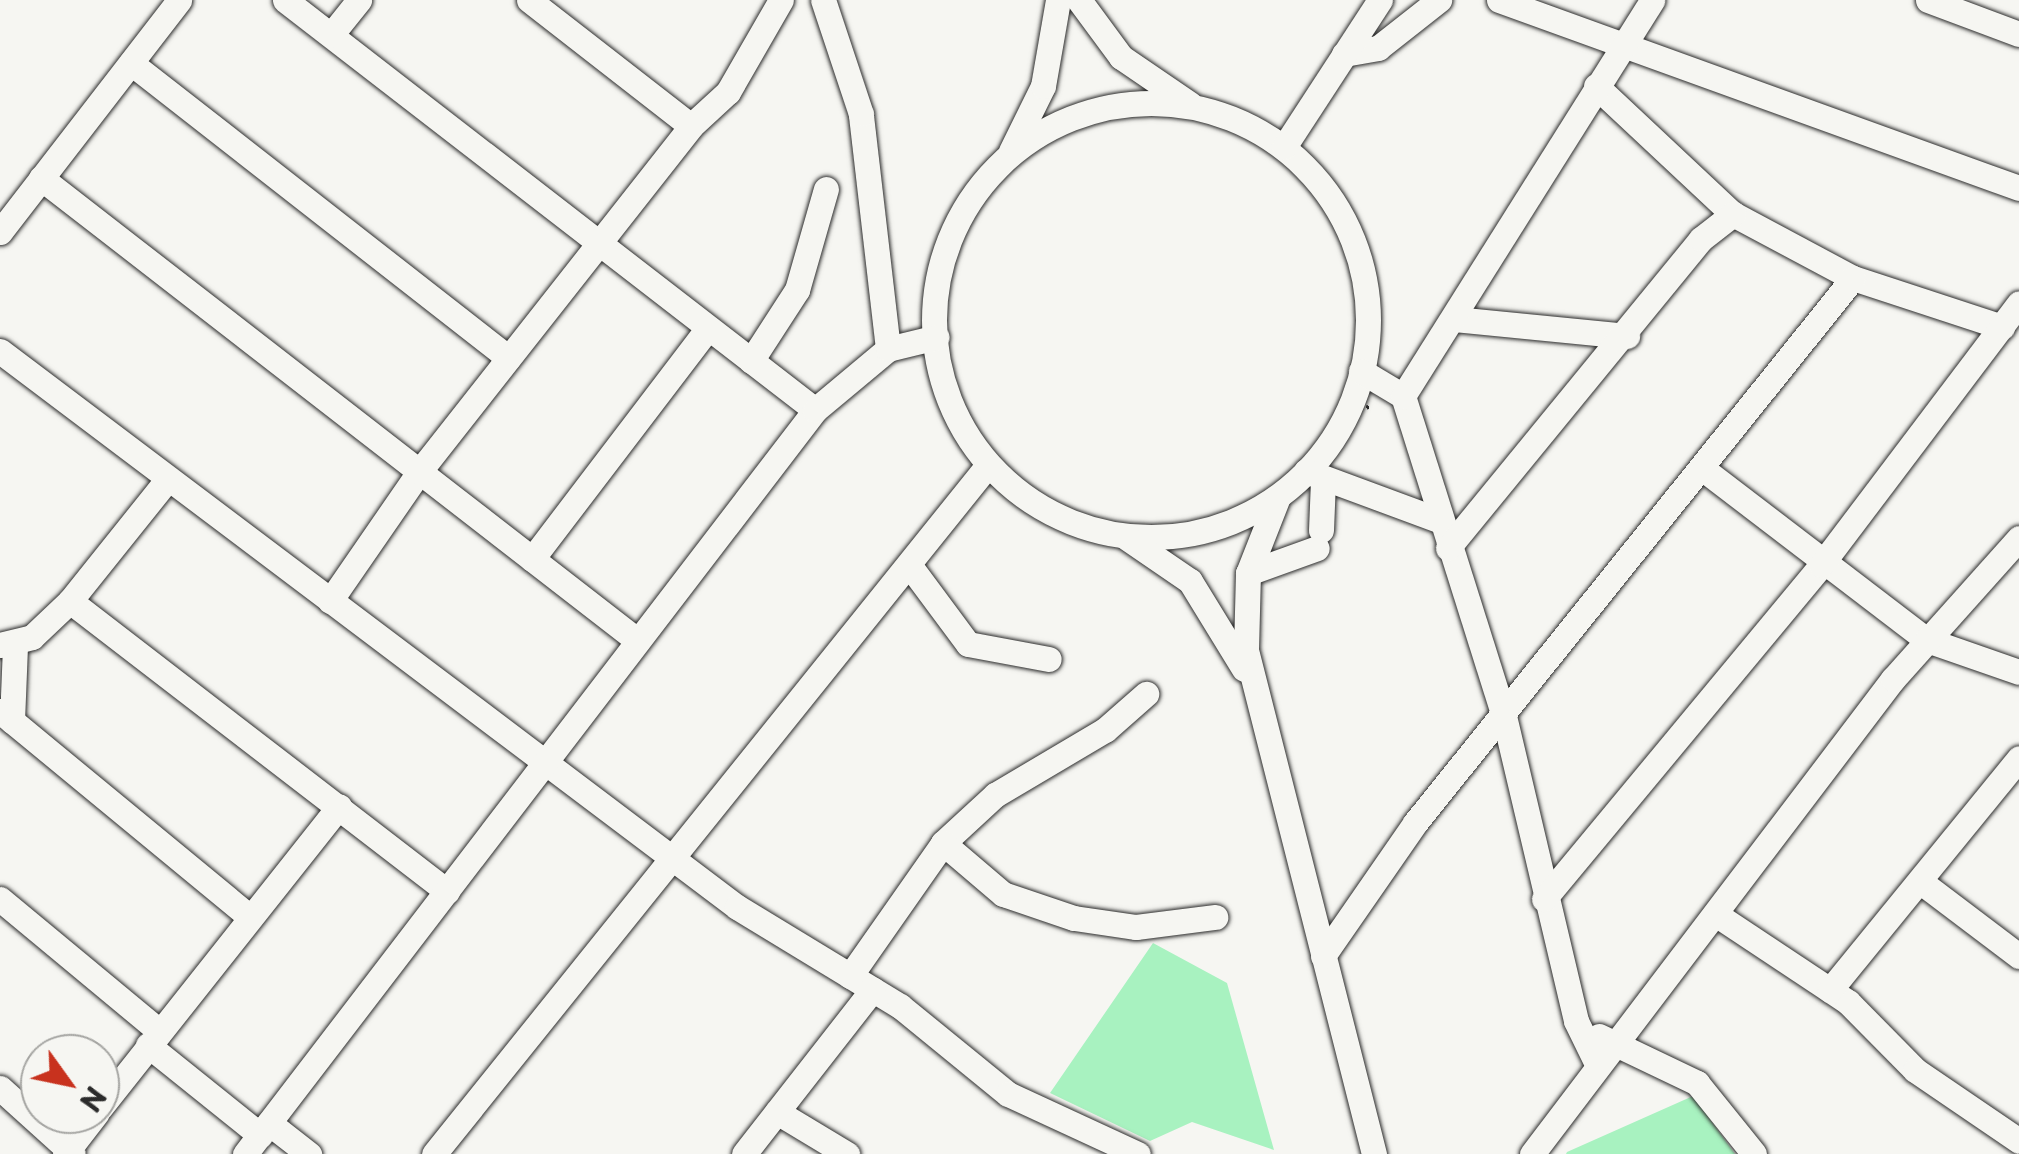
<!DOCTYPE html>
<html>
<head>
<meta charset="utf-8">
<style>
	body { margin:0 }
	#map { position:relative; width:2019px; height:1154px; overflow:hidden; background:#f6f6f2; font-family:"Playpen Sans",sans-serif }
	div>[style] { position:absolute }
	.green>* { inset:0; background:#a8f2c0 }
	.path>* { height:4px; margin-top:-2px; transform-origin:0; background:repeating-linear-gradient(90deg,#2b2b2b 0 2.5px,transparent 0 10.5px) }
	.roads { filter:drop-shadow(0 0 2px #2b2b2b) drop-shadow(0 0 2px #2b2b2b) }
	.minor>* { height:25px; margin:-12.5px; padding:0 12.5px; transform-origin:12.5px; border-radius:12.5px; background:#f6f6f2 }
	.minor>.ring { margin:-12.5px; padding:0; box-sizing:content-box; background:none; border:25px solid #f6f6f2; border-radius:50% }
	span { translate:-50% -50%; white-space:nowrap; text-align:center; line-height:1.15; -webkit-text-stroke:9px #f6f6f2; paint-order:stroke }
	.north { position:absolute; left:20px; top:1034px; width:100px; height:100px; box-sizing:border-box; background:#f6f6f2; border:2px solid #a5a5a2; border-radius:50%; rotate:123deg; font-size:28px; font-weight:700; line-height:40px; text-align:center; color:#2b2b2b }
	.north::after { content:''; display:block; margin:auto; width:35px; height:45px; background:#c8321e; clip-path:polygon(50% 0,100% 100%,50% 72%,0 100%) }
</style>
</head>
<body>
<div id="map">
	<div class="green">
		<div style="clip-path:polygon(1153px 943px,1227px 983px,1274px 1150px,1192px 1122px,1150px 1141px,1050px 1093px)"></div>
		<div style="clip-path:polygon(1693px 1096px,1735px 1154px,1566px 1154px,1567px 1152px)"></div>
	</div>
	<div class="path">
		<div style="left:1346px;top:413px;width:30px;rotate:-15deg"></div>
	</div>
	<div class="roads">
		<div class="minor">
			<div style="left:285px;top:0;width:670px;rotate:37.72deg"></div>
			<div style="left:529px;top:0;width:205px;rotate:37.9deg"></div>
			<div style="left:1079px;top:0;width:71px;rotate:53.6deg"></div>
			<div style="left:1121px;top:57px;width:83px;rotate:34.3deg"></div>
			<div style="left:1499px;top:0;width:553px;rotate:19.88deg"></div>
			<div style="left:1928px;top:0;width:97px;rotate:20.5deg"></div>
			<div style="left:331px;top:35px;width:45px;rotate:-51.3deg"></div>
			<div style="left:1344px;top:54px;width:35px;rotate:-10deg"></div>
			<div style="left:1378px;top:48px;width:78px;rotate:-38.2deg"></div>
			<div style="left:131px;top:63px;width:479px;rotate:38deg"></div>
			<div style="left:1596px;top:86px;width:187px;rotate:43.1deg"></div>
			<div style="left:1733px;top:214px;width:136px;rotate:28.1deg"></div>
			<div style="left:1853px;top:278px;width:157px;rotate:18.2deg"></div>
			<div class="ring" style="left:934px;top:103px;width:409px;height:409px"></div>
			<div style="left:1284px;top:147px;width:176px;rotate:-56.9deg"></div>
			<div style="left:1011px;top:151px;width:72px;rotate:-63.8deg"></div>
			<div style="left:1043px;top:86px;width:87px;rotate:-80.1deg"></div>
			<div style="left:41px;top:178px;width:755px;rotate:37.8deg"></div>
			<div style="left:0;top:232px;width:293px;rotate:-52.3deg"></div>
			<div style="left:1454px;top:319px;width:174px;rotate:5.6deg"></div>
			<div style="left:888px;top:349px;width:50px;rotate:-13.8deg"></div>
			<div style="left:0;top:351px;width:923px;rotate:37.03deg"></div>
			<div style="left:737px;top:907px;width:191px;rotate:31.3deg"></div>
			<div style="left:900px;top:1006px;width:139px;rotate:39.2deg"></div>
			<div style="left:1008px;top:1094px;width:143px;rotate:24.8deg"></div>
			<div style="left:751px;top:361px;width:85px;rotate:-57.1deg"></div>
			<div style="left:797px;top:290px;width:105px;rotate:-74deg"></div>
			<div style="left:1361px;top:371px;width:49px;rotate:30.8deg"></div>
			<div style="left:1403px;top:396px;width:336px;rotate:72.5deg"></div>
			<div style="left:1504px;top:716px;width:313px;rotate:76.7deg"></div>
			<div style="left:1576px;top:1021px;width:50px;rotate:63.9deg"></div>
			<div style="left:1403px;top:396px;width:468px;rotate:-57.8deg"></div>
			<div style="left:1703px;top:469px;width:282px;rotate:37.4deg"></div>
			<div style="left:1927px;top:640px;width:97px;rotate:19.2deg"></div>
			<div style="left:1306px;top:471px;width:144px;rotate:20.3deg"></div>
			<div style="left:1278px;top:497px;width:82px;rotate:111.5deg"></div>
			<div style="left:1248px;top:573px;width:77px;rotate:91.5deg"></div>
			<div style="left:1246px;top:650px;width:520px;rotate:75.75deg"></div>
			<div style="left:1321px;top:530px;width:49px;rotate:-87.7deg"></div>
			<div style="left:1127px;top:538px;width:76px;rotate:34.3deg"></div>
			<div style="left:1190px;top:581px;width:103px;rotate:58.5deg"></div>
			<div style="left:1448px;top:548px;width:399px;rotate:-50.7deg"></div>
			<div style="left:1701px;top:239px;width:41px;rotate:-38deg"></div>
			<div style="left:532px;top:559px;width:290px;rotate:-52.7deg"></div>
			<div style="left:910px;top:566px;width:97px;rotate:53.4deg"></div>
			<div style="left:968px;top:644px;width:82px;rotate:10.5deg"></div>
			<div style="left:1248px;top:573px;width:73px;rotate:-19.9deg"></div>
			<div style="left:70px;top:601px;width:476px;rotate:37.6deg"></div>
			<div style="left:330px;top:601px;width:157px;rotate:-55.4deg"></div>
			<div style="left:419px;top:472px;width:440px;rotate:-51.8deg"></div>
			<div style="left:691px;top:126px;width:50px;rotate:-42.6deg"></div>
			<div style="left:728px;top:92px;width:106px;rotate:-60.1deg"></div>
			<div style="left:0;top:645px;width:33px;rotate:-14deg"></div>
			<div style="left:32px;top:637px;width:52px;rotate:-43.5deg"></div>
			<div style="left:70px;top:601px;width:154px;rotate:-51.3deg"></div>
			<div style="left:0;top:711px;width:324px;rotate:39.5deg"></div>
			<div style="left:12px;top:721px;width:75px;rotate:-87.7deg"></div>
			<div style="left:943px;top:843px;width:71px;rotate:-42.7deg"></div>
			<div style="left:995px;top:795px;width:128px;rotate:-30.6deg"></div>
			<div style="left:1105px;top:730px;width:55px;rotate:-41.3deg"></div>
			<div style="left:1921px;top:882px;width:123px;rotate:37.1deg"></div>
			<div style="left:0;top:899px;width:207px;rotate:39.7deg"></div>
			<div style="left:1544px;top:899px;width:434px;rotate:-50.3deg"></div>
			<div style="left:1821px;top:565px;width:328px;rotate:-52.9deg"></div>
			<div style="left:1720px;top:917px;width:154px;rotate:33.6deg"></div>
			<div style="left:1848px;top:1002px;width:95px;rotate:45.4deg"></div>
			<div style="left:1915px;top:1070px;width:126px;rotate:34.3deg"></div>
			<div style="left:1323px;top:956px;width:162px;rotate:-55.3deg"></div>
			<div style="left:1415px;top:823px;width:699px;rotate:-51.21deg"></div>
			<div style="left:850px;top:976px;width:162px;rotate:-55deg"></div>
			<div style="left:943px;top:843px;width:79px;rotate:40.4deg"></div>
			<div style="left:1003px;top:894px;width:75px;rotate:18.7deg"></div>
			<div style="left:1074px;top:918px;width:63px;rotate:8.3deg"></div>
			<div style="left:1136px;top:927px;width:80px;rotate:-7.2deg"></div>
			<div style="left:1830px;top:990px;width:299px;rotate:-50.8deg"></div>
			<div style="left:1599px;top:1036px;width:109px;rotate:25.6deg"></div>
			<div style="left:1697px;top:1083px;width:91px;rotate:51.2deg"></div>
			<div style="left:148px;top:1045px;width:144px;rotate:38.8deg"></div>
			<div style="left:0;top:1088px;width:98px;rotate:42.1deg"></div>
			<div style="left:100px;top:1108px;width:385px;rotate:-51.6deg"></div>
			<div style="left:777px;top:1112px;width:82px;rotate:31deg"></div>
			<div style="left:269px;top:1123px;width:51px;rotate:37.8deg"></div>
			<div style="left:65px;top:1154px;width:51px;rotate:-52.2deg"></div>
			<div style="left:245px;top:1154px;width:937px;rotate:-52.54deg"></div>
			<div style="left:815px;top:410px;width:95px;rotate:-39.9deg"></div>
			<div style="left:888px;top:349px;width:237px;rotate:-96.6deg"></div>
			<div style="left:861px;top:114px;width:120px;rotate:-108.4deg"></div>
			<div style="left:434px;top:1154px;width:884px;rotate:-51.2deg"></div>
			<div style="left:744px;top:1154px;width:209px;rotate:-52deg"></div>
			<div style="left:1532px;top:1154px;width:597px;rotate:-52.77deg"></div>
			<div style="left:1893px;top:679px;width:189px;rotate:-48.2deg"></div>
		</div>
	</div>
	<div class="north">N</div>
</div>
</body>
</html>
